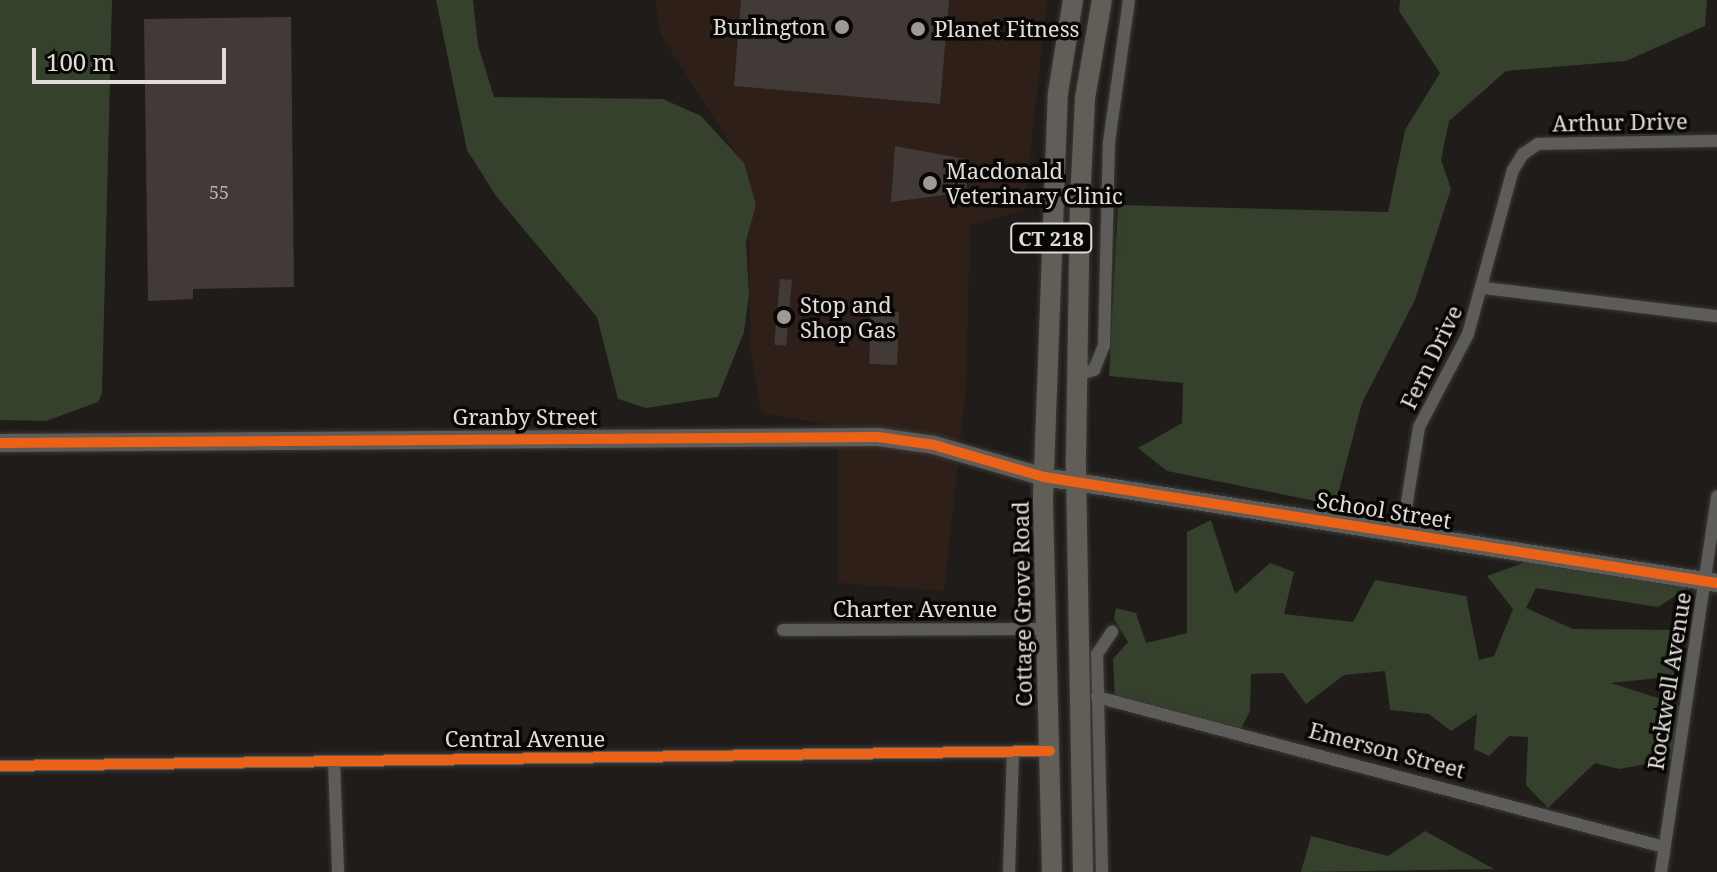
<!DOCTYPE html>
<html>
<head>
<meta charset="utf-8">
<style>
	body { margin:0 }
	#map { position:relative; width:1717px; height:872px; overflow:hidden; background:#1f1c19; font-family:"Noto Serif",serif }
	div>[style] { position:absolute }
	.commercial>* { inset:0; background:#2f1f19 }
	.green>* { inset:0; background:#35412c }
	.building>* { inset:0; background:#413a36; transform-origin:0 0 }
	.roads { filter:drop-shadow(0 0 2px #3b3937) drop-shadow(0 0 2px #3b3937) }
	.minor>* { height:12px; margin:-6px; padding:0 6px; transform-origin:6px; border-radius:6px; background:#5e5c59 }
	.secondary>* { height:18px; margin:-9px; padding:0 9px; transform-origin:9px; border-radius:9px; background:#5e5c59 }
	.primary>* { height:20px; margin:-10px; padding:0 10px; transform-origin:10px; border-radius:10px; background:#615d57 }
	.cycleway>* { height:10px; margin:-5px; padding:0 5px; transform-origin:5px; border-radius:5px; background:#ea6118 }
	.dots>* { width:22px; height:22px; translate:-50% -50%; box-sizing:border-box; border:4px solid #090705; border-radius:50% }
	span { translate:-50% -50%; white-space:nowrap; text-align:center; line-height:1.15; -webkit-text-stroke:7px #090705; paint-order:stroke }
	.number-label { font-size:18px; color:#b8b4b0 }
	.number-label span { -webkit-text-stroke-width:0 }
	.shield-label span { padding:2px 6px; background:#090705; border:2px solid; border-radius:6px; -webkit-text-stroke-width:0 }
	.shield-label { font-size:20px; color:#e0ddd9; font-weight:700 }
	.poi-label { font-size:22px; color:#e0ddd9 }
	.right { translate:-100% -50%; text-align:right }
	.left { translate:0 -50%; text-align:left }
	.street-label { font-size:22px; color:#e0ddd9 }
	.scale { position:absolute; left:32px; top:48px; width:194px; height:36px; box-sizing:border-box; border:4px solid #e0ddd9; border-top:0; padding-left:10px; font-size:24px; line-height:28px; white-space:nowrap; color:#e0ddd9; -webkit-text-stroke:6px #090705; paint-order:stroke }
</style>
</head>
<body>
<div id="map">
	<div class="commercial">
		<div style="clip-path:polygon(655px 0,1047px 0,1024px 210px,970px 226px,966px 387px,944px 591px,839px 583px,839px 427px,761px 412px,751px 354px,747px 170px,661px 35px)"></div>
	</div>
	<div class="green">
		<div style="clip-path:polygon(0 0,112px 0,102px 393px,98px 402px,46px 421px,0 420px)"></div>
		<div style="clip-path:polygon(436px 0,473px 0,478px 45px,494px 97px,663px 99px,701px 116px,744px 163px,756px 205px,746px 241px,749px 295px,744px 332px,718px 397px,646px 408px,618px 399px,597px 317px,496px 196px,467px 150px)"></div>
		<div style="clip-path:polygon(1400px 0,1707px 0,1705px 26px,1626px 61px,1506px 71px,1449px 121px,1441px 160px,1451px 189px,1415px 300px,1362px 403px,1335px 505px,1167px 471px,1138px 448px,1182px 423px,1183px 383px,1109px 376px,1118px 205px,1388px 212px,1405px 130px,1440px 73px,1399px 11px)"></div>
		<div style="clip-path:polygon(1211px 520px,1235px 594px,1270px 563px,1294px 572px,1284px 614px,1353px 622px,1375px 580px,1466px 596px,1479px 660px,1494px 656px,1513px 609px,1487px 576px,1543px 556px,1692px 585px,1658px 607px,1536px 588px,1526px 608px,1573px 629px,1685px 630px,1678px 676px,1611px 683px,1686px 707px,1678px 758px,1619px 769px,1595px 763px,1548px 808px,1526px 785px,1528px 737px,1509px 736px,1489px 756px,1474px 749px,1477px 714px,1451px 731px,1429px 714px,1390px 710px,1385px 671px,1344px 675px,1306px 704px,1283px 673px,1251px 674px,1250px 711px,1240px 731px,1115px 702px,1113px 659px,1128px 642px,1114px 619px,1116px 608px,1136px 613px,1146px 643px,1187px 633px,1187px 532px)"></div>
		<div style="clip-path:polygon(1425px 831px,1494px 869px,1301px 872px,1311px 836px,1388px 856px)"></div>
	</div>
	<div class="building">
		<div style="clip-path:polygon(741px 0,949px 0,940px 104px,734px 86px)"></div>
		<div style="clip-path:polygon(291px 17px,294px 287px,193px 289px,193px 299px,148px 301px,144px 19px)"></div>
		<div style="clip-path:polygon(895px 146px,965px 159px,967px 192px,891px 202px)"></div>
		<div style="left:780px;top:279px;width:12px;height:66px;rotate:5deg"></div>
		<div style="left:871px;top:311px;width:28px;height:53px;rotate:2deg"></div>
	</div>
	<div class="roads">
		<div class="minor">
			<div style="left:1484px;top:288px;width:235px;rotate:6.9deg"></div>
			<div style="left:1079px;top:374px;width:16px;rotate:-15deg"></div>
			<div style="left:1094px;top:370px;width:27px;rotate:-68deg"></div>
			<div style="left:1104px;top:345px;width:203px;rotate:-88.6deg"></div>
			<div style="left:1109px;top:142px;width:143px;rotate:-82deg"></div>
			<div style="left:1402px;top:533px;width:107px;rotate:-80.9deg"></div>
			<div style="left:1419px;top:427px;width:105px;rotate:-62.2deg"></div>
			<div style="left:1468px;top:334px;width:170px;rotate:-74.7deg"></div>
			<div style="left:1513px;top:170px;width:19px;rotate:-58deg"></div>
			<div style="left:1523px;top:154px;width:18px;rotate:-34deg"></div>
			<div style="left:1538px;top:144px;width:179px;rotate:-1deg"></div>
			<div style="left:783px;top:630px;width:263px;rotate:-0.2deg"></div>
			<div style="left:1097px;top:697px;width:587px;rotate:14.82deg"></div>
			<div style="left:334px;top:761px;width:111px;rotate:87.9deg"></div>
			<div style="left:0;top:766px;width:1050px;rotate:-0.82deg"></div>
			<div style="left:1009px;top:872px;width:120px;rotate:-88.1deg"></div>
			<div style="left:1102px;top:872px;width:218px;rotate:-91.3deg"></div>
			<div style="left:1097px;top:654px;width:27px;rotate:-56deg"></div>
			<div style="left:1661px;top:872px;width:380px;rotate:-81.5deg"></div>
		</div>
		<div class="secondary">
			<div style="left:0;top:443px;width:878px;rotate:-0.39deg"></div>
			<div style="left:878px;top:437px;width:57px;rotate:8.1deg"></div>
			<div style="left:934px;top:445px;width:115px;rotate:16.2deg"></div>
			<div style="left:1044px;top:477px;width:681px;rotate:8.95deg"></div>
		</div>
		<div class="primary">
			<div style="left:1052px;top:872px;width:374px;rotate:-91.4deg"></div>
			<div style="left:1043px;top:498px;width:405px;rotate:-87.9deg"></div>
			<div style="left:1058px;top:93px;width:94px;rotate:-80.8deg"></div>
			<div style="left:1083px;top:872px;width:417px;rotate:-91deg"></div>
			<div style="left:1076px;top:455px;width:254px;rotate:-89.1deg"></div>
			<div style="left:1080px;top:201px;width:103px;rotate:-87.2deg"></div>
			<div style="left:1085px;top:98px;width:99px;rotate:-80.2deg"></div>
		</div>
	</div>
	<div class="cycleway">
		<div style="left:0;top:443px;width:878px;rotate:-0.39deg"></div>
		<div style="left:878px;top:437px;width:57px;rotate:8.1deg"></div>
		<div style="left:934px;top:445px;width:115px;rotate:16.2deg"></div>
		<div style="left:1044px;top:477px;width:681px;rotate:8.95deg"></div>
		<div style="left:0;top:766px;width:1050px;rotate:-0.82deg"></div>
	</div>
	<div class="dots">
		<div style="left:842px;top:27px;background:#9c9996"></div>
		<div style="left:918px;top:29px;background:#9c9996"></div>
		<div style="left:930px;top:183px;background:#9c9996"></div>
		<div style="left:784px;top:317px;background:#9c9996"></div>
	</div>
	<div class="number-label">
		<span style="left:219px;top:192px">55</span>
	</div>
	<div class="shield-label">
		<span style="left:1051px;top:238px">CT 218</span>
	</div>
	<div class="poi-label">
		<span class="right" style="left:826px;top:27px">Burlington</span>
		<span class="left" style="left:934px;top:29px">Planet Fitness</span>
		<span class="left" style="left:946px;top:183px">Macdonald<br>Veterinary Clinic</span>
		<span class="left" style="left:800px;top:317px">Stop and<br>Shop Gas</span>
	</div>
	<div class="street-label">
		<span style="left:1620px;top:122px;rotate:-1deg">Arthur Drive</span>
		<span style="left:1431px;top:357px;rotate:-64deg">Fern Drive</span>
		<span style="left:525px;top:417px">Granby Street</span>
		<span style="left:1384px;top:510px;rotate:9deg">School Street</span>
		<span style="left:1022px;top:604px;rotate:-91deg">Cottage Grove Road</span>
		<span style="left:915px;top:609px">Charter Avenue</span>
		<span style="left:1669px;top:681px;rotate:-81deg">Rockwell Avenue</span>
		<span style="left:525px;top:739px">Central Avenue</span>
		<span style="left:1387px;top:750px;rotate:15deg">Emerson Street</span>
	</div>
	<div class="scale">100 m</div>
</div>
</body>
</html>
